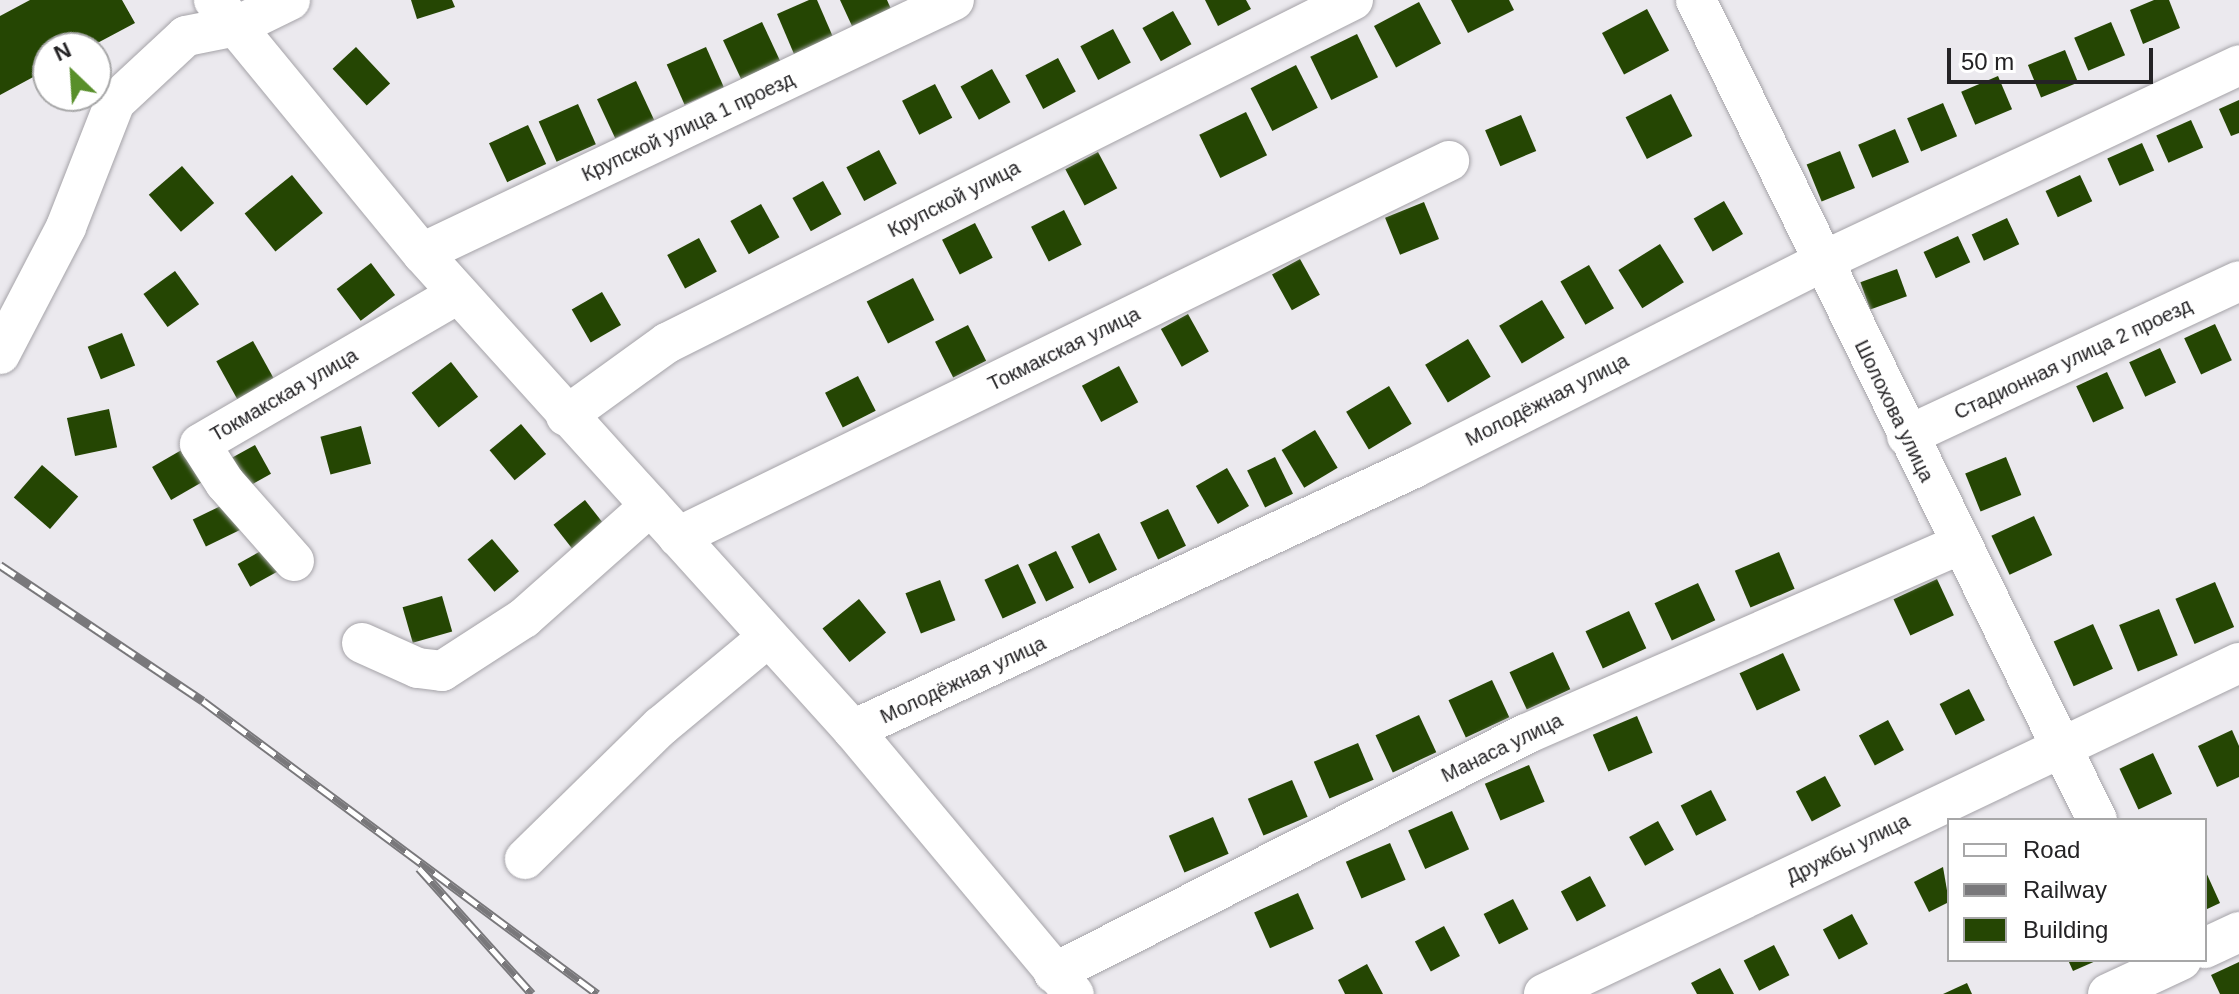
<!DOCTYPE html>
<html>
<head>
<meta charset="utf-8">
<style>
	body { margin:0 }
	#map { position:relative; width:2239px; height:994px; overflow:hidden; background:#ebe9ee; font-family:Helvetica,sans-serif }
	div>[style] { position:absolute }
	.building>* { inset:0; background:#254603; transform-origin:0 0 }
	.roads { filter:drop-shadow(0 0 2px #a5a3a8) drop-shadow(0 0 2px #a5a3a8) }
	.minor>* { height:40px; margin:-20px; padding:0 20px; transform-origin:20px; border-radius:20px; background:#fff }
	.rail>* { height:9px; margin-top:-4.5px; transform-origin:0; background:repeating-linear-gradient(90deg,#fff 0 18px,#79787b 0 36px); box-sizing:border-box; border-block:2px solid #79787b }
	span { translate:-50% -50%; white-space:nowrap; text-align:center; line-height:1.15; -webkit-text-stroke:8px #fff; paint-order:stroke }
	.street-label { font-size:20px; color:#242325 }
	.legend { position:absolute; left:1947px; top:818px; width:260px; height:144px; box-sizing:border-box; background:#fff; border:2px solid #a7a7a8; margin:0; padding:10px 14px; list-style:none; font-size:24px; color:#242325 }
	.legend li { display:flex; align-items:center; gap:16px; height:40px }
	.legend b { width:40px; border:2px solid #a7a7a8 }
	.north { position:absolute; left:32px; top:32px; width:80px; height:80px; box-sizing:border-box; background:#fff; border:2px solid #a7a7a8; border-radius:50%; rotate:335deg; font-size:22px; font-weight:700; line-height:32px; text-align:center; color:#242325 }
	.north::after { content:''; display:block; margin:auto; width:28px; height:36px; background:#588f2a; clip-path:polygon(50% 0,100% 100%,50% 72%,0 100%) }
	.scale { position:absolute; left:1947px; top:48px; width:206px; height:36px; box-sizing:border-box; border:4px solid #242325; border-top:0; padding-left:10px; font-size:24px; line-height:28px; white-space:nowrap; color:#242325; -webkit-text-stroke:6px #fff; paint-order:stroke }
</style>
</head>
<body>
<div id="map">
	<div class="building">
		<div style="clip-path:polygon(30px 0,122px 0,135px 23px,88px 48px,48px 48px,48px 69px,0 95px,0 16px)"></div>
		<div style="clip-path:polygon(411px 0,452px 0,455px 7px,417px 19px)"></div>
		<div style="clip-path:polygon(809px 0,817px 0,833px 37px,794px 54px,777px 14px)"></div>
		<div style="clip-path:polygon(840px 0,887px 0,891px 9px,852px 26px)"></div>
		<div style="clip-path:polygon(1205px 0,1246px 0,1251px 9px,1218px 26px)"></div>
		<div style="clip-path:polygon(1451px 0,1509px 0,1514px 10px,1468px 33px)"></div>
		<div style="clip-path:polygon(2154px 0,2169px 0,2180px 28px,2143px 44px,2130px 10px)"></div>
		<div style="left:1419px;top:2px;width:47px;height:51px;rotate:62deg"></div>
		<div style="left:1647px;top:9px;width:47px;height:51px;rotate:62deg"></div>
		<div style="left:1173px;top:11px;width:38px;height:35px;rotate:61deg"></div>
		<div style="left:762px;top:22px;width:43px;height:43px;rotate:65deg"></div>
		<div style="left:2111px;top:22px;width:36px;height:40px;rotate:67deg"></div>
		<div style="left:1113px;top:29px;width:38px;height:37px;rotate:62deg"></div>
		<div style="left:1357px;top:34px;width:48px;height:52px;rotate:64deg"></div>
		<div style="left:356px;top:47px;width:50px;height:32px;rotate:47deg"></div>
		<div style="left:706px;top:47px;width:44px;height:43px;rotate:66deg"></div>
		<div style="left:2065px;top:50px;width:35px;height:40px;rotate:68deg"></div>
		<div style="left:1058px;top:58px;width:38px;height:37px;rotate:62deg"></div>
		<div style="left:1296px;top:65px;width:48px;height:51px;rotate:63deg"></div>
		<div style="left:992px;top:69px;width:38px;height:36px;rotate:61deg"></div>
		<div style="left:1998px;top:76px;width:36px;height:40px;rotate:67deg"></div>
		<div style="left:636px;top:81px;width:43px;height:43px;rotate:65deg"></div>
		<div style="left:935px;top:84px;width:38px;height:37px;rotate:63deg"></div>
		<div style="left:1671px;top:94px;width:47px;height:51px;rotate:63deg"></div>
		<div style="clip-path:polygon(2239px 100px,2239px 133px,2231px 136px,2219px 109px)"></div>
		<div style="left:1943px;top:103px;width:36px;height:39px;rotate:67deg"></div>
		<div style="left:578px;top:104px;width:44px;height:43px;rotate:66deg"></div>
		<div style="left:1246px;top:112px;width:48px;height:52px;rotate:64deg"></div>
		<div style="left:1521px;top:115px;width:39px;height:39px;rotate:67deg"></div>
		<div style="left:2191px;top:120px;width:30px;height:38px;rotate:66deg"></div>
		<div style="left:528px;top:125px;width:43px;height:43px;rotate:65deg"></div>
		<div style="left:1895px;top:129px;width:36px;height:40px;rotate:67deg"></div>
		<div style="left:2142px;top:143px;width:30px;height:38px;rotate:66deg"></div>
		<div style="left:879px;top:150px;width:38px;height:37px;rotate:62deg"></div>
		<div style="left:1840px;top:151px;width:40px;height:36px;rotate:68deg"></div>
		<div style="left:1098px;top:152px;width:41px;height:37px;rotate:62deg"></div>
		<div style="left:182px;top:166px;width:49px;height:44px;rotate:49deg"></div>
		<div style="left:292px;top:175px;width:49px;height:61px;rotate:51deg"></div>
		<div style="left:2080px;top:175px;width:29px;height:38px;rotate:65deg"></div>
		<div style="left:823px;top:181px;width:38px;height:35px;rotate:61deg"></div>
		<div style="left:1724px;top:201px;width:38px;height:35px;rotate:60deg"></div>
		<div style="left:1424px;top:202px;width:40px;height:42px;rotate:68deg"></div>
		<div style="left:761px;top:204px;width:38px;height:35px;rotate:61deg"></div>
		<div style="left:1064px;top:210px;width:39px;height:37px;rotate:63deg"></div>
		<div style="left:2007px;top:218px;width:29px;height:39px;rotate:65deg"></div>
		<div style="left:975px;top:223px;width:39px;height:37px;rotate:63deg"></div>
		<div style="left:1958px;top:236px;width:29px;height:38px;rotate:65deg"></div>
		<div style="left:699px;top:238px;width:38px;height:36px;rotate:62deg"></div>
		<div style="left:1660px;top:244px;width:45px;height:49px;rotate:58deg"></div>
		<div style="left:1300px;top:259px;width:41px;height:32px;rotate:61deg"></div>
		<div style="left:371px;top:263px;width:40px;height:43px;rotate:53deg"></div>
		<div style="left:1589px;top:265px;width:50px;height:33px;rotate:60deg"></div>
		<div style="left:1897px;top:269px;width:29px;height:39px;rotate:70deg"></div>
		<div style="left:175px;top:271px;width:41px;height:39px;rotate:54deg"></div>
		<div style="left:913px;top:278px;width:47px;height:52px;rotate:63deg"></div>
		<div style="left:602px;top:292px;width:38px;height:35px;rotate:60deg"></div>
		<div style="left:1542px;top:300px;width:44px;height:50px;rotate:59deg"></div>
		<div style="left:1188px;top:314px;width:43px;height:31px;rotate:61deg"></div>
		<div style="left:2215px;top:324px;width:40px;height:34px;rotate:65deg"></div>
		<div style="left:968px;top:325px;width:40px;height:37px;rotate:63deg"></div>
		<div style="left:122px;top:333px;width:35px;height:37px;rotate:68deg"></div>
		<div style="left:1468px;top:339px;width:44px;height:50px;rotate:59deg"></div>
		<div style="left:253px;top:341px;width:46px;height:42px;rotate:61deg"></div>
		<div style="left:2160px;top:348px;width:38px;height:34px;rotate:65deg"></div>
		<div style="left:451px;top:362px;width:44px;height:50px;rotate:52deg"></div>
		<div style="left:1119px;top:366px;width:41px;height:42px;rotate:62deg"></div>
		<div style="left:2107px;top:372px;width:40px;height:34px;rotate:65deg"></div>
		<div style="left:858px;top:376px;width:39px;height:37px;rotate:63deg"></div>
		<div style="left:1389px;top:386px;width:44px;height:50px;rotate:59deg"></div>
		<div style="left:109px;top:409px;width:39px;height:43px;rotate:78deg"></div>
		<div style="left:521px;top:424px;width:39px;height:41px;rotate:50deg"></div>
		<div style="left:361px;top:426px;width:39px;height:42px;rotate:75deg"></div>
		<div style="left:1315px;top:430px;width:44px;height:39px;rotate:59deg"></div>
		<div style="left:255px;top:445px;width:33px;height:30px;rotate:61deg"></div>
		<div style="left:185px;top:448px;width:38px;height:38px;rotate:60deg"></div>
		<div style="left:1275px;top:457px;width:41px;height:31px;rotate:64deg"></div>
		<div style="left:2006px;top:457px;width:41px;height:44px;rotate:68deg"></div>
		<div style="left:42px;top:465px;width:48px;height:43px;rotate:41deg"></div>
		<div style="left:1227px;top:468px;width:44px;height:36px;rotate:60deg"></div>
		<div style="left:235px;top:499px;width:30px;height:47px;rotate:64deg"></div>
		<div style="left:585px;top:500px;width:41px;height:40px;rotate:52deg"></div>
		<div style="left:1168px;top:509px;width:41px;height:31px;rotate:64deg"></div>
		<div style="left:2034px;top:516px;width:43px;height:47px;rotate:65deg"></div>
		<div style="left:1099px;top:533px;width:41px;height:31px;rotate:64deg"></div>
		<div style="left:492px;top:539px;width:42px;height:32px;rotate:50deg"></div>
		<div style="left:270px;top:546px;width:26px;height:37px;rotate:61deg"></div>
		<div style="left:1056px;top:551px;width:41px;height:31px;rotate:64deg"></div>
		<div style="left:1779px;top:552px;width:40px;height:48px;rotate:67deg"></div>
		<div style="left:1018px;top:564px;width:43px;height:37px;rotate:65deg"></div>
		<div style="left:1937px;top:579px;width:40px;height:48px;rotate:65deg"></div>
		<div style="left:940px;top:580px;width:43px;height:37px;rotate:69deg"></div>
		<div style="left:2215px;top:582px;width:49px;height:43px;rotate:67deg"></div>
		<div style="left:1698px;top:583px;width:41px;height:48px;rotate:65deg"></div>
		<div style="left:442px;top:596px;width:37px;height:41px;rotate:74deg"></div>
		<div style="left:859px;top:599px;width:43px;height:47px;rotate:51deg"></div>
		<div style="left:2159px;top:609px;width:50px;height:43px;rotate:68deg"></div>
		<div style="left:1629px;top:611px;width:41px;height:48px;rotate:65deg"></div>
		<div style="left:2093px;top:624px;width:49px;height:43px;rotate:66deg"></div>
		<div style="left:1553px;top:652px;width:41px;height:48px;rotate:65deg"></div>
		<div style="left:1783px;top:653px;width:41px;height:48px;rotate:65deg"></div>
		<div style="left:1492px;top:680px;width:41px;height:48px;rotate:65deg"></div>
		<div style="left:1969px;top:689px;width:35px;height:33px;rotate:63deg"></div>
		<div style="left:1419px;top:715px;width:41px;height:48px;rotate:65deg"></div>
		<div style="left:1637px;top:716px;width:40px;height:48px;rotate:67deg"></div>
		<div style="left:1888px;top:720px;width:34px;height:33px;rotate:62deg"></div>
		<div style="clip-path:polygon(2232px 730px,2239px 746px,2239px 777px,2217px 787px,2198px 746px)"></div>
		<div style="left:1358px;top:743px;width:40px;height:48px;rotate:67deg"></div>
		<div style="left:2153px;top:753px;width:45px;height:37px;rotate:65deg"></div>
		<div style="left:1529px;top:765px;width:40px;height:48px;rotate:67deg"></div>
		<div style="left:1825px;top:776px;width:34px;height:33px;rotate:62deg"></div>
		<div style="left:1292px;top:780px;width:40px;height:48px;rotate:67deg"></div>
		<div style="left:1711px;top:790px;width:34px;height:34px;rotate:63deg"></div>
		<div style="left:1452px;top:811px;width:42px;height:48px;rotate:66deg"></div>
		<div style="left:1213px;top:817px;width:40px;height:48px;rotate:67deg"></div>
		<div style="left:1658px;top:821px;width:33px;height:33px;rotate:61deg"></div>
		<div style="left:1390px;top:843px;width:40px;height:48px;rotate:67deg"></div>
		<div style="clip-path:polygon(1943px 867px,1949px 902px,1929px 912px,1914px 882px)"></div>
		<div style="clip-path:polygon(2205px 870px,2220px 903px,2205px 910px)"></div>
		<div style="left:1590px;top:876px;width:34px;height:33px;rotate:62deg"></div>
		<div style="left:1298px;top:893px;width:39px;height:48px;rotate:66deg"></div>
		<div style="left:1513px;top:899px;width:34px;height:33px;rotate:63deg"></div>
		<div style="left:1852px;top:914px;width:34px;height:33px;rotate:62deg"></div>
		<div style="left:1444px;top:926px;width:34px;height:33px;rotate:62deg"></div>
		<div style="left:1774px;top:945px;width:34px;height:34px;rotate:63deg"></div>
		<div style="clip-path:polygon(2068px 960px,2098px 960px,2073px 971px)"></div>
		<div style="clip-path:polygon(2239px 962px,2239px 994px,2220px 994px,2211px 975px)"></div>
		<div style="clip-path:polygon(1367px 964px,1383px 994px,1345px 994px,1338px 980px)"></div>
		<div style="clip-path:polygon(1720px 968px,1734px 994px,1697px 994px,1691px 983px)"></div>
		<div style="clip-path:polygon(1967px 983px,1972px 994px,1943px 994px)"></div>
	</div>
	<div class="roads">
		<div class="minor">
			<div style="left:214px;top:0;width:328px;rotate:50.6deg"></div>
			<div style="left:422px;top:253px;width:643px;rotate:47.9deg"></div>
			<div style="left:853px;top:730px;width:344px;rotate:50.1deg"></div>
			<div style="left:1696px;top:0;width:913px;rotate:63.94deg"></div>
			<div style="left:422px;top:253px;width:589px;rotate:-25.43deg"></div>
			<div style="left:0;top:354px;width:143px;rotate:-62.5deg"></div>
			<div style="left:66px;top:227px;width:134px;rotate:-68.6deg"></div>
			<div style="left:115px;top:102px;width:97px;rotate:-42.9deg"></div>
			<div style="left:186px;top:36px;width:52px;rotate:-11.1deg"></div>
			<div style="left:237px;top:26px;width:59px;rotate:-26.1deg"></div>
			<div style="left:566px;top:416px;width:125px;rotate:-35.9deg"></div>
			<div style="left:667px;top:343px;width:767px;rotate:-26.57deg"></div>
			<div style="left:1907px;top:436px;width:366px;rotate:-25deg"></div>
			<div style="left:678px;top:537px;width:858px;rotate:-26deg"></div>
			<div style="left:294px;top:561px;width:104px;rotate:-131.5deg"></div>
			<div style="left:225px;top:483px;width:46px;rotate:-122.7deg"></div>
			<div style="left:200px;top:444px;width:298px;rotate:-30.2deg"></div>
			<div style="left:362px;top:643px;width:61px;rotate:24.1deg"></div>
			<div style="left:418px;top:668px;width:24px;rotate:7deg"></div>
			<div style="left:442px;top:671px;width:98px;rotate:-32.9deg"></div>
			<div style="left:524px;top:618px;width:169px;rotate:-41.6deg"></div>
			<div style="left:853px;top:730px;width:619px;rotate:-25.03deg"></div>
			<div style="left:1414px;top:468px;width:456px;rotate:-26.8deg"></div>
			<div style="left:1821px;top:262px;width:462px;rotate:-25.2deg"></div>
			<div style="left:525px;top:859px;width:190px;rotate:-44.4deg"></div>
			<div style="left:661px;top:726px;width:138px;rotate:-39.7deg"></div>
			<div style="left:2205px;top:948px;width:38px;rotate:-25deg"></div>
			<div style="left:1054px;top:973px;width:529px;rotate:-26.86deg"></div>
			<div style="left:1526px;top:734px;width:474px;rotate:-23.6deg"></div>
			<div style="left:1544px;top:994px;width:770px;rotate:-25.47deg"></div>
			<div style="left:2108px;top:994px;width:81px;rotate:-25deg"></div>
		</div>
	</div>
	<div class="rail">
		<div style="left:0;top:565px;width:244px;rotate:33.8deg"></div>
		<div style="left:203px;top:701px;width:491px;rotate:36.6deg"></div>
		<div style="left:419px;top:868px;width:169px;rotate:48.1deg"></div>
	</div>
	<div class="street-label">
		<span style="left:688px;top:127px;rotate:-25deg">Крупской улица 1 проезд</span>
		<span style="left:954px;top:199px;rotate:-27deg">Крупской улица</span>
		<span style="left:1064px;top:349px;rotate:-26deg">Токмакская улица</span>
		<span style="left:2073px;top:359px;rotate:-25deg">Стадионная улица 2 проезд</span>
		<span style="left:284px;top:395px;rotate:-30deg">Токмакская улица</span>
		<span style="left:1547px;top:400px;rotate:-27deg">Молодёжная улица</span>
		<span style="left:1894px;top:411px;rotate:64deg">Шолохова улица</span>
		<span style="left:963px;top:680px;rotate:-25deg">Молодёжная улица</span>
		<span style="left:1502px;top:748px;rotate:-26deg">Манаса улица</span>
		<span style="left:1848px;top:849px;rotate:-26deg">Дружбы улица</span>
	</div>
	<ul class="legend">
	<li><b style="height:10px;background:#fff"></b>Road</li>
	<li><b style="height:10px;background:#79787b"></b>Railway</li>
	<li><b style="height:22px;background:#254603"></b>Building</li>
	</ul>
	<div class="north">N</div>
	<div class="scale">50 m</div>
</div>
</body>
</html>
